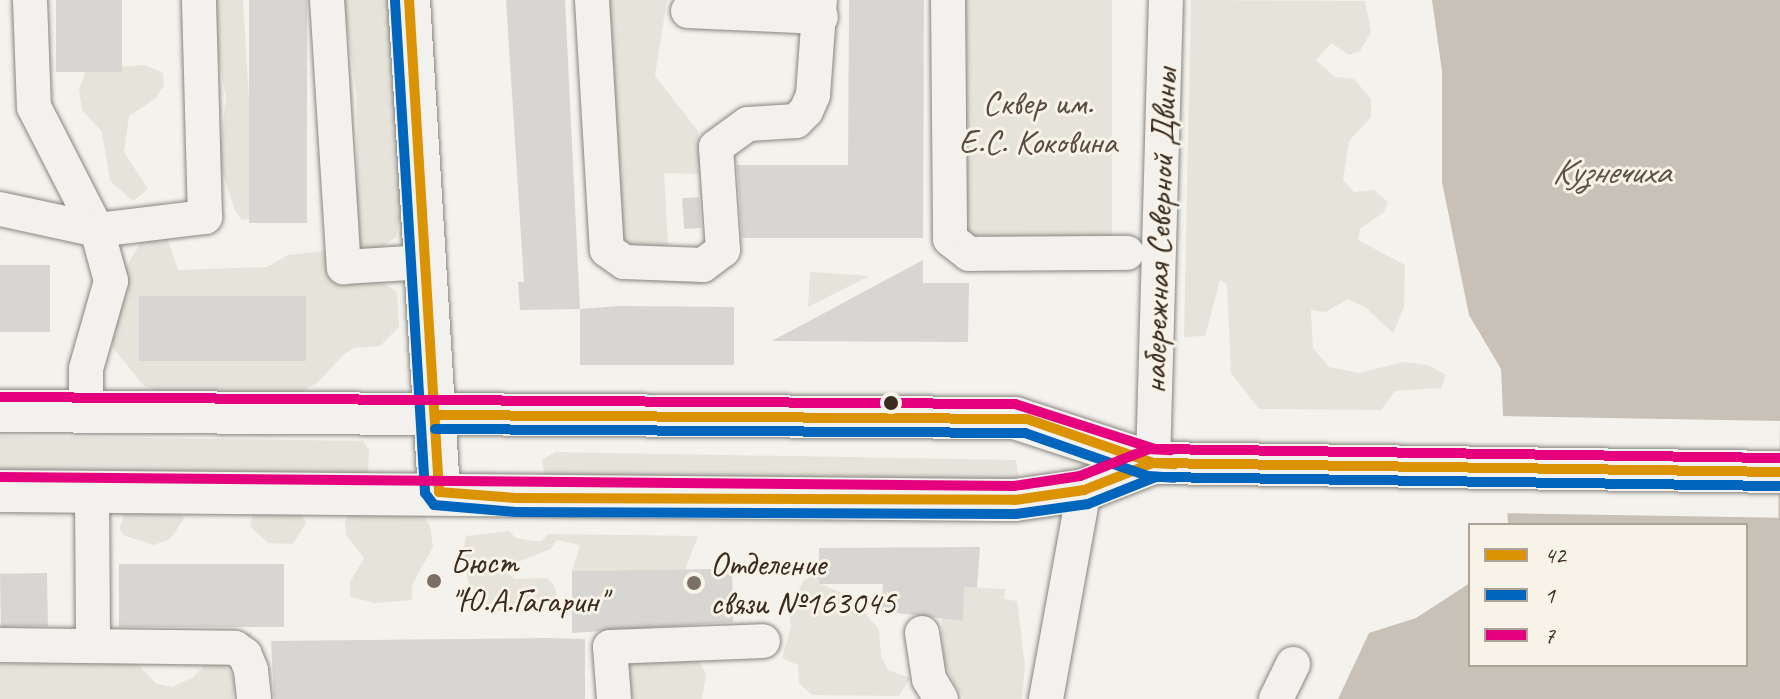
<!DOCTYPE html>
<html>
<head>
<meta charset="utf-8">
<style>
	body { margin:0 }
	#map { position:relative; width:1780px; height:699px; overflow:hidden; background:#f4f2ec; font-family:Caveat,sans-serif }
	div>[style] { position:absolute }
	.green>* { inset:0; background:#e6e3da; transform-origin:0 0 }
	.water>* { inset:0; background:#c7c1b7 }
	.pier>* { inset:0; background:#f4f2ec; transform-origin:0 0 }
	.building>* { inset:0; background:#d8d6d2; transform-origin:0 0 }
	.roads { filter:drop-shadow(0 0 2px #898580) drop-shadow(0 0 2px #898580) }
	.minor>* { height:34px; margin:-17px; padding:0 17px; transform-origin:17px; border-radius:17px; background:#f2f1ed }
	.major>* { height:42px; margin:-21px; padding:0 21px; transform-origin:21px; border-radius:21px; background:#f2f1ed }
	.bus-1>* { height:10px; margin:-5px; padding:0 5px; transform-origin:5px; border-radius:5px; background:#db9304 }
	.bus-2>* { height:10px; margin:-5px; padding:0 5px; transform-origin:5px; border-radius:5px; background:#0065bd }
	.bus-3>* { height:10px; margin:-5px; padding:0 5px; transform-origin:5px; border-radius:5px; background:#e5007d }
	.dots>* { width:22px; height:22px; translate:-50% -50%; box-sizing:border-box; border:4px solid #f7f3e8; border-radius:50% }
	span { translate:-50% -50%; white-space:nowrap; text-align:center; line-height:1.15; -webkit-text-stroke:6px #f7f3e8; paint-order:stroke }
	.park-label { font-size:34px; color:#5b4c41 }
	.street-label { font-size:34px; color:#3b2a1e }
	.poi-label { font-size:34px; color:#3b2a1e }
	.left { translate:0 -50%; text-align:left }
	.water-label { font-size:36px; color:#5f5145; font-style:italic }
	.legend { position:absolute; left:1468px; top:523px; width:280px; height:144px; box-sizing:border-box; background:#f7f3e8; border:2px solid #aca397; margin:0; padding:10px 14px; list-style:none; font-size:24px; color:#3b2a1e }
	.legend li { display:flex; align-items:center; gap:16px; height:40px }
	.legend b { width:40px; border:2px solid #aca397 }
</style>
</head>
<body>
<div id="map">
	<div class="green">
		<div style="clip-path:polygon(207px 0,243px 0,256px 218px,242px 220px,235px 211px,219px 162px,226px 97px)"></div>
		<div style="clip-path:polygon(344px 0,389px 0,403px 146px,401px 214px,396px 237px,376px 251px,379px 280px,397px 292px,399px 327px,380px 346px,354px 348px,343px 355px,318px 382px,297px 394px,170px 394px,144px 386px,113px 348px,112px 335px,114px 287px,143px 239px,165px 232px,178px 270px,267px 267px,288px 255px,332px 250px,355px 198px,357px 175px,357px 99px)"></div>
		<div style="clip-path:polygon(595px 0,667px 0,655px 76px,698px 131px,700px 174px,664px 173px,668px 247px,706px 279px,702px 285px,654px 282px,641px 272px,627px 254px,592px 168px)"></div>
		<div style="left:965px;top:0;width:147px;height:242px"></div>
		<div style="clip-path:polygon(1191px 0,1365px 1px,1371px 32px,1360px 51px,1349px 55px,1331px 43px,1316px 60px,1335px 77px,1354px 79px,1371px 99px,1371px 117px,1349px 141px,1343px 180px,1354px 192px,1374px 190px,1388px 202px,1384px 212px,1360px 229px,1358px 240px,1405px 265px,1404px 307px,1393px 333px,1366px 308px,1348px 299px,1326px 312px,1311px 310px,1313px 348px,1329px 367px,1359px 373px,1403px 362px,1428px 365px,1446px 375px,1441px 388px,1395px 391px,1381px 410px,1259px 409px,1231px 373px,1227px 284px,1220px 280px,1205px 336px,1184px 337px)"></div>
		<div style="clip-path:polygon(145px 65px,163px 73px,164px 85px,156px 98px,129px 116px,124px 152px,148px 189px,133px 201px,110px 181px,102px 132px,82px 110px,79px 89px,87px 69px)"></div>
		<div style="clip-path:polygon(810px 272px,869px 276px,808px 307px)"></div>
		<div style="clip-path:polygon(0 436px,363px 441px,369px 450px,368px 474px,0 473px)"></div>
		<div style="clip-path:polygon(555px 452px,1016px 460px,1019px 481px,545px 478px,542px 460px)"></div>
		<div style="clip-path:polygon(300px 511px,306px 523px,293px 544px,268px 543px,250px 526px,254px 512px)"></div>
		<div style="clip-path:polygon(126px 512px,181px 512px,184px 519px,170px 539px,154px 545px,123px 535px,119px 528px)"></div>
		<div style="clip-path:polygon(422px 514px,430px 526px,433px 547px,412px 585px,412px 600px,374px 603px,350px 597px,350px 582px,364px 558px,346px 535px,345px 520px,350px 515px)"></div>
		<div style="clip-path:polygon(509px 531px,516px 538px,533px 541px,542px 541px,548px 534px,698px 536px,685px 570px,572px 571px,580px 545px,557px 540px,551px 549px,500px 569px,515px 579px,547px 578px,553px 584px,557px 594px,551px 602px,522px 613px,491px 610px,473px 598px,462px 558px,466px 536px)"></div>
		<div style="clip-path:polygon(819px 573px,820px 584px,852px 597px,879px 630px,881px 655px,888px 670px,910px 678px,899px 696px,812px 695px,799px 683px,798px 665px,782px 658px,791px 627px,789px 607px,804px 580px)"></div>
		<div style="clip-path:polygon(940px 586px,1005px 589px,1004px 599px,1017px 601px,1025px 666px,1022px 699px,964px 699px,944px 665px)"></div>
		<div style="clip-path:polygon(252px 633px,240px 658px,225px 666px,235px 679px,233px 699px,0 699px,0 664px,136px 663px,157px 684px,172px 687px,192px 678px,202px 668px,213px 636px)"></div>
		<div style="clip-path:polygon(628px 656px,696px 657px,706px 674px,702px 699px,633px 699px,624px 688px)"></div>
	</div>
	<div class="water">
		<div style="clip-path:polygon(1432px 0,1780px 0,1780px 699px,1338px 699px,1369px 633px,1416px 618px,1470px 583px,1470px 665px,1746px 665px,1746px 525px,1508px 525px,1501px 369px,1469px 315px,1442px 182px,1442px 71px)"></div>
	</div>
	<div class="pier">
		<div style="left:1500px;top:416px;width:280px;height:97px;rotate:1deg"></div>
	</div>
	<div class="building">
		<div style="left:56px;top:0;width:66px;height:72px"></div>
		<div style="left:249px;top:0;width:58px;height:223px"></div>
		<div style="clip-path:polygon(506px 0,565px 0,580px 309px,520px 310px,518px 282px,524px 282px)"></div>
		<div style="clip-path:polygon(849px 0,924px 0,923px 238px,742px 238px,737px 165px,848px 165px)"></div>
		<div style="left:699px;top:197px;width:31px;height:17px;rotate:86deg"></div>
		<div style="clip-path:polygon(923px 260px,923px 283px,969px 283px,968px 342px,772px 341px)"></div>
		<div style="left:0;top:265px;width:50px;height:67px"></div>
		<div style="left:139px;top:296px;width:167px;height:65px"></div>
		<div style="clip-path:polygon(619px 306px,734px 307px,734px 365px,580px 365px,580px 309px)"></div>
		<div style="clip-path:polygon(980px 547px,977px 588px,964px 587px,963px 621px,881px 611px,883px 584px,819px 584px,819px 548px)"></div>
		<div style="left:119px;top:564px;width:165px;height:63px"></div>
		<div style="clip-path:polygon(712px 569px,732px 569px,733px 622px,572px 633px,572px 571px)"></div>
		<div style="left:47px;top:573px;width:53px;height:47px;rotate:89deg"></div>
		<div style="clip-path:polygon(548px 638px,585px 639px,585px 699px,274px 699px,271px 641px)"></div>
	</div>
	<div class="roads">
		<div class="minor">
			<div style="left:30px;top:0;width:107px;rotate:87.9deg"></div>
			<div style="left:34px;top:107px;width:138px;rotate:62.9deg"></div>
			<div style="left:97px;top:230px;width:53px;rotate:74.6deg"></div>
			<div style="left:111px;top:281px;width:91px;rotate:105.9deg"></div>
			<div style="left:86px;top:369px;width:43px;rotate:90deg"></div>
			<div style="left:327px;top:0;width:268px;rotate:86.4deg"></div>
			<div style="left:344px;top:267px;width:81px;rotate:-3.5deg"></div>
			<div style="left:592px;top:0;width:250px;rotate:86.6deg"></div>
			<div style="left:607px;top:250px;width:21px;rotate:35deg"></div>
			<div style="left:624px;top:262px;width:79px;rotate:2.2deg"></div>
			<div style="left:703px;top:265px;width:25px;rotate:-37deg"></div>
			<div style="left:723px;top:250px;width:103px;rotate:-93.9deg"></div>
			<div style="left:716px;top:147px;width:39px;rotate:-36deg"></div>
			<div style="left:748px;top:124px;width:48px;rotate:-3.6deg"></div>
			<div style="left:796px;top:121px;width:14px;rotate:-45deg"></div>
			<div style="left:806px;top:111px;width:17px;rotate:-66deg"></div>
			<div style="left:813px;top:95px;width:95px;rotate:-85.8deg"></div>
			<div style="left:948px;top:0;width:239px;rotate:89.5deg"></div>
			<div style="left:950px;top:239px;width:24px;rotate:38deg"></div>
			<div style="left:969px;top:254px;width:158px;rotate:-0.4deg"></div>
			<div style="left:688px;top:11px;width:133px;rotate:2.6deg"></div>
			<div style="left:0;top:209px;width:99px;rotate:12.2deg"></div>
			<div style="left:97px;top:230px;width:109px;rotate:-6.9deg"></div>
			<div style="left:205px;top:217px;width:217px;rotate:-91.6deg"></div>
			<div style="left:1153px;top:463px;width:463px;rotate:-88.4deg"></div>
			<div style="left:92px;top:492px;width:153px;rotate:89.6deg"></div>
			<div style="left:922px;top:633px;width:47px;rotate:81.3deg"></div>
			<div style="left:929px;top:679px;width:23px;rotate:59deg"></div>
			<div style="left:0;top:645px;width:235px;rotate:0.7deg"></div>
			<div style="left:235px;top:648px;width:12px;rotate:35deg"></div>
			<div style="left:245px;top:655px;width:16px;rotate:68deg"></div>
			<div style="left:251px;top:670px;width:29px;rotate:84deg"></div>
			<div style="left:614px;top:699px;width:52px;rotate:-94.4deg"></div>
			<div style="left:610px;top:647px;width:153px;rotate:-2.2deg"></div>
			<div style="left:1046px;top:699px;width:212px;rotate:-79.7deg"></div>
			<div style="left:1276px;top:699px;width:39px;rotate:-64deg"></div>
		</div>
		<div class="major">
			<div style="left:409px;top:0;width:493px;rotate:86.5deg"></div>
			<div style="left:0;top:411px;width:1015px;rotate:0.4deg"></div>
			<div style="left:1015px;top:418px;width:145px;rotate:18.1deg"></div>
			<div style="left:1153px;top:463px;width:627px;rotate:0.82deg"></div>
			<div style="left:0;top:491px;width:1015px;rotate:0.51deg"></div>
			<div style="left:1015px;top:500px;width:70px;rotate:-8.2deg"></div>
			<div style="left:1084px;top:490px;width:74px;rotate:-21.4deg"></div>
		</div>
	</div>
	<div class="bus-1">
		<div style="left:409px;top:0;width:493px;rotate:86.5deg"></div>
		<div style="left:439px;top:492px;width:77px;rotate:4.5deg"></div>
		<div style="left:516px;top:498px;width:499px;rotate:0.2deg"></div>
		<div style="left:1015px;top:500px;width:70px;rotate:-8.2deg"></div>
		<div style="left:1084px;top:490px;width:74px;rotate:-21.4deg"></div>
		<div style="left:1153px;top:463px;width:627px;rotate:0.82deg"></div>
		<div style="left:435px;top:415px;width:592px;rotate:0.39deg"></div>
		<div style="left:1027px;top:419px;width:133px;rotate:19.2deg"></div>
		<div style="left:1153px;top:463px;width:22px;rotate:3deg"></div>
	</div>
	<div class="bus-2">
		<div style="left:395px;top:1px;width:493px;rotate:86.5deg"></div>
		<div style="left:425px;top:493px;width:15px;rotate:53deg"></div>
		<div style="left:434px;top:505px;width:82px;rotate:4.9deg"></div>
		<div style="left:516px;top:512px;width:500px;rotate:0.23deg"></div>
		<div style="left:1016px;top:514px;width:73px;rotate:-7.9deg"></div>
		<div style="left:1088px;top:504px;width:73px;rotate:-21.7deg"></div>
		<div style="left:1156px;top:477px;width:624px;rotate:0.83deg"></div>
		<div style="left:435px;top:429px;width:590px;rotate:0.39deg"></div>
		<div style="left:1025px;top:433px;width:130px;rotate:19.3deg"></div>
		<div style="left:1148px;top:476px;width:26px;rotate:4deg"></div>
	</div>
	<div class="bus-3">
		<div style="left:0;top:397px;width:1015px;rotate:0.4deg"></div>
		<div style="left:1015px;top:404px;width:147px;rotate:17.8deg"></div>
		<div style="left:1155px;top:449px;width:625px;rotate:0.83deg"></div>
		<div style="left:0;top:477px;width:1014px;rotate:0.51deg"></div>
		<div style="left:1014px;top:486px;width:67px;rotate:-8.6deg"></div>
		<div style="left:1080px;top:476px;width:74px;rotate:-21.4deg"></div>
		<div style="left:1149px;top:449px;width:22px;rotate:3deg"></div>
	</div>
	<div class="dots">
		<div style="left:891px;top:403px;background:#3b2a1e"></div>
		<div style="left:434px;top:581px;background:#7c7066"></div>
		<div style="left:694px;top:583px;background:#7c7066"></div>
	</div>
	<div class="park-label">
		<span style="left:1038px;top:122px">Сквер им.<br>Е.С. Коковина</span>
	</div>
	<div class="street-label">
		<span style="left:1159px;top:231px;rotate:-88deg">набережная Северной Двины</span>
	</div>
	<div class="poi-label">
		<span class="left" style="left:450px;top:581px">Бюст<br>"Ю.А.Гагарин"</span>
		<span class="left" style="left:710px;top:583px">Отделение<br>связи №163045</span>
	</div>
	<div class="water-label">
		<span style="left:1611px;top:172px">Кузнечиха</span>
	</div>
	<ul class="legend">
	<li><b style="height:10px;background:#db9304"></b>42</li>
	<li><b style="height:10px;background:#0065bd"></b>1</li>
	<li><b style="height:10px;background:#e5007d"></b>7</li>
	</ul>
</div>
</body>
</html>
